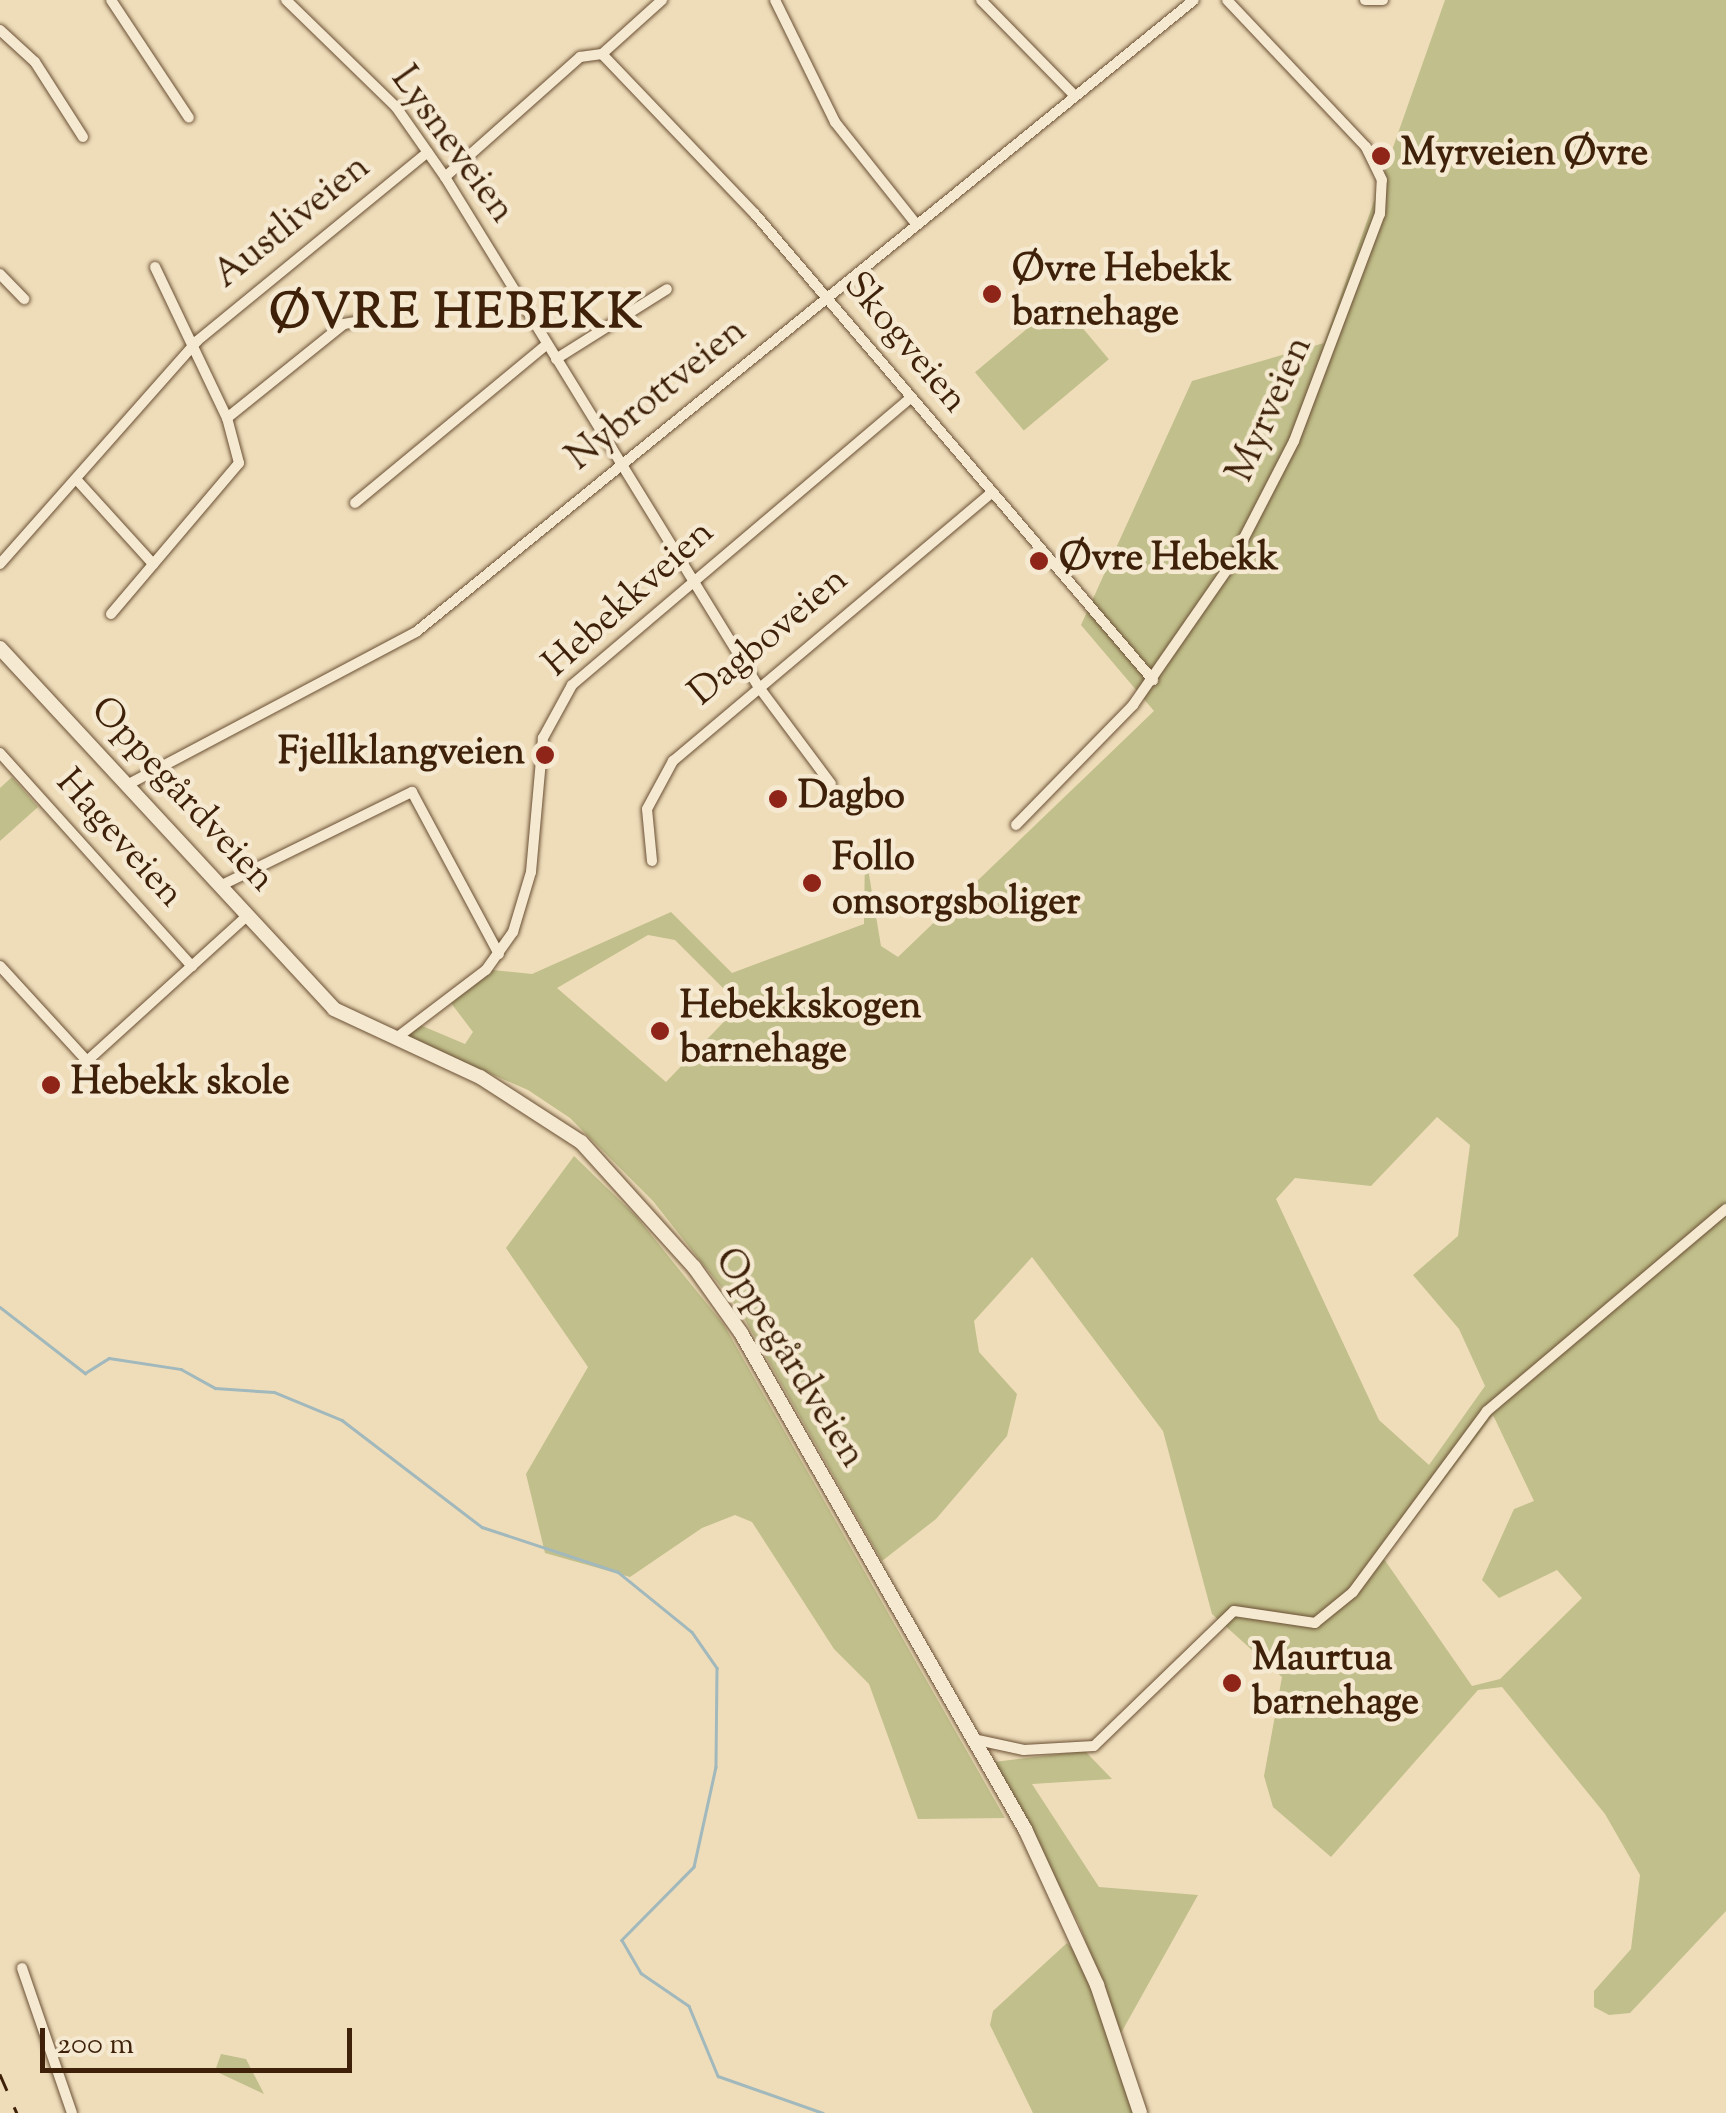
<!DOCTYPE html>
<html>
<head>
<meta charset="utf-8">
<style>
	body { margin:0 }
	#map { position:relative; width:1726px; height:2113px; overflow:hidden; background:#efddba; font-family:"Sorts Mill Goudy",serif }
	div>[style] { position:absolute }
	.green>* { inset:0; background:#c1bf8b; transform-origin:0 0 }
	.stream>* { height:2.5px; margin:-1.25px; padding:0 1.25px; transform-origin:1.25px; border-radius:1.25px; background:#a1b8bc }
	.roads { filter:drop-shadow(0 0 2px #6a5034) drop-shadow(0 0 2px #6a5034) }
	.minor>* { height:10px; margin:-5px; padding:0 5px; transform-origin:5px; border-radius:5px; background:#f5e9d2 }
	.secondary>* { height:14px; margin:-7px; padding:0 7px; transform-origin:7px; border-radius:7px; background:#f5e9d2 }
	.rail>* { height:2.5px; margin-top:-1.25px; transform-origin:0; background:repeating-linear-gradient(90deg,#3e2108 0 18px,transparent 0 36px) }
	.dots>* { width:28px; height:28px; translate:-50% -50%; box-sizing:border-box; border:5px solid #f5e9d2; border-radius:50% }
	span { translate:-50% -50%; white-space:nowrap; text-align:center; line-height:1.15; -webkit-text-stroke:9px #f5e9d2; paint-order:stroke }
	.street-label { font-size:38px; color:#3e2108 }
	.poi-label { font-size:38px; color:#3e2108; font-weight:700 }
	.left { translate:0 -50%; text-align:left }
	.right { translate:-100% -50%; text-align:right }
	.district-label { font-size:48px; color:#3e2108; font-weight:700; letter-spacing:2.5px }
	.scale { position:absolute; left:40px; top:2028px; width:312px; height:45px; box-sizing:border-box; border:5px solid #3e2108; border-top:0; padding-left:12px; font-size:30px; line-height:35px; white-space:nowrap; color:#3e2108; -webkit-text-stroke:8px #f5e9d2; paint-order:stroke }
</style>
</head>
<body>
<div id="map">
	<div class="green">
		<div style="clip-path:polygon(evenodd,1445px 0,1726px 0,1726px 1911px,1630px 2013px,1609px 2015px,1594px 2007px,1594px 1991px,1631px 1949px,1640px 1875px,1605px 1814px,1502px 1687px,1478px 1690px,1331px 1857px,1273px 1807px,1264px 1776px,1282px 1677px,1212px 1614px,1163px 1431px,1032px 1257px,974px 1321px,979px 1352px,1017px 1394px,1007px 1436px,936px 1519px,882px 1561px,740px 1311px,653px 1201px,570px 1118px,528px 1090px,406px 1037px,420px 1025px,465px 1044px,473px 1032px,451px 1003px,493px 970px,532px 974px,671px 912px,732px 973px,864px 924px,865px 851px,881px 946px,898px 957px,1154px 711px,1081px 625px,1192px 381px,1324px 343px,1445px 0,648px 935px,675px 940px,740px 1005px,666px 1082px,557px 988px,648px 935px,1445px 0,1437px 1117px,1470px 1145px,1458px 1236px,1413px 1275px,1459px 1329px,1485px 1386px,1429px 1465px,1379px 1420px,1276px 1199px,1295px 1178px,1371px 1186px,1437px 1117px,1445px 0,1493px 1415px,1534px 1501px,1514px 1509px,1482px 1580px,1499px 1598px,1557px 1570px,1582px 1598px,1500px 1679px,1472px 1686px,1384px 1559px,1493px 1415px)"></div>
		<div style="left:1060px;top:301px;width:76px;height:111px;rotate:50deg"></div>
		<div style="clip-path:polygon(12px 777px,38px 807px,0 841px,0 788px)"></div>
		<div style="clip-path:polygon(574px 1156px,636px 1216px,724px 1325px,1005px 1818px,918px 1819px,869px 1684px,834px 1649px,752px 1522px,735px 1515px,702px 1528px,630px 1577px,545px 1553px,526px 1474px,588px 1367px,506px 1248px)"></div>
		<div style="clip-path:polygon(1085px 1751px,1112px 1779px,1032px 1784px,1099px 1887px,1198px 1895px,1121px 2033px,1079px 1924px,994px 1762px)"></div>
		<div style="clip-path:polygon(1067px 1943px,1082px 1959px,1134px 2113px,1033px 2113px,990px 2025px,993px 2011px)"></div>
		<div style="clip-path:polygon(221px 2054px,246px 2059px,264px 2094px,215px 2071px)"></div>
	</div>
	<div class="stream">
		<div style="left:0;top:1307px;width:108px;rotate:37.8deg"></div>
		<div style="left:85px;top:1373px;width:28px;rotate:-32deg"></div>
		<div style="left:109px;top:1358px;width:73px;rotate:8.7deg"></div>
		<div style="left:181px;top:1369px;width:39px;rotate:29deg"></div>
		<div style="left:215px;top:1388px;width:59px;rotate:3.9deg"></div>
		<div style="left:274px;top:1392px;width:74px;rotate:22.4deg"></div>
		<div style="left:342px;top:1420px;width:176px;rotate:37.4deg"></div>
		<div style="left:482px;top:1527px;width:143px;rotate:18.3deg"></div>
		<div style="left:618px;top:1572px;width:95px;rotate:39deg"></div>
		<div style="left:692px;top:1632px;width:44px;rotate:55.2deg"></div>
		<div style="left:717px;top:1668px;width:99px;rotate:90.6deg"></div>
		<div style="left:716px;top:1767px;width:102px;rotate:102.4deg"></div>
		<div style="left:694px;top:1867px;width:103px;rotate:134.6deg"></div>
		<div style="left:622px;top:1940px;width:38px;rotate:60deg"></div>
		<div style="left:641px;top:1973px;width:58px;rotate:34.5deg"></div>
		<div style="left:689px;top:2006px;width:76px;rotate:67.5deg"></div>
		<div style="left:718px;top:2076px;width:111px;rotate:19.4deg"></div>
	</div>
	<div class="roads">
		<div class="minor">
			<div style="left:111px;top:0;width:141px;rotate:56.5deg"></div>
			<div style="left:286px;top:0;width:153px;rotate:44.2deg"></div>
			<div style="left:396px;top:107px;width:85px;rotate:55deg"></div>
			<div style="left:445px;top:177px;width:598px;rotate:58.41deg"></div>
			<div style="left:758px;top:686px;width:122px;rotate:53.3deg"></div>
			<div style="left:775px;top:0;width:136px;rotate:63.8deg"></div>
			<div style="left:835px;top:122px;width:130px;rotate:51.5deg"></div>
			<div style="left:981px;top:0;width:134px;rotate:45.6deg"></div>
			<div style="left:1365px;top:0;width:18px"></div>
			<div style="left:0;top:30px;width:47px;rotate:42.4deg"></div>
			<div style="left:35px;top:62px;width:89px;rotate:57.4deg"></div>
			<div style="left:602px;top:54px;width:221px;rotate:46.3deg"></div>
			<div style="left:755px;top:214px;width:613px;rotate:49.5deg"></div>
			<div style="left:445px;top:177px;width:181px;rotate:-41.6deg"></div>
			<div style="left:580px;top:57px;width:22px;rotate:-8deg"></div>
			<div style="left:602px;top:54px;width:81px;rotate:-42deg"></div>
			<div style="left:155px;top:267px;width:167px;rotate:64.5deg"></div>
			<div style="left:0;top:274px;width:35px;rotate:46deg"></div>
			<div style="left:556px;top:359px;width:131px;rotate:-32.2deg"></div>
			<div style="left:76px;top:479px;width:115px;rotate:47.8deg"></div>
			<div style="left:355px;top:503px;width:249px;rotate:-39.6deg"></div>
			<div style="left:0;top:564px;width:298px;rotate:-48.5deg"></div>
			<div style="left:197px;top:341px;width:298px;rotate:-39.3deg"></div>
			<div style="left:111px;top:614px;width:198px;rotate:-49.7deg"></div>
			<div style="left:239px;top:463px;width:47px;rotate:-104.9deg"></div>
			<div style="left:227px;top:418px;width:150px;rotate:-38.8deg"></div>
			<div style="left:344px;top:324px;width:17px;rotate:-10deg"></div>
			<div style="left:0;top:753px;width:287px;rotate:48deg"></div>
			<div style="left:127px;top:785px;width:327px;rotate:-27.9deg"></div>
			<div style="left:416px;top:632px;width:1002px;rotate:-39.09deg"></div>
			<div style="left:1016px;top:825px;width:168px;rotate:-45.7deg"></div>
			<div style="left:1133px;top:705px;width:168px;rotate:-55.2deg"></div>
			<div style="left:1229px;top:567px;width:142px;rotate:-62.7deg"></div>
			<div style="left:1294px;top:441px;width:243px;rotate:-69.3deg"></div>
			<div style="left:1380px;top:214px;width:34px;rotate:-87deg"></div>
			<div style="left:1382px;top:180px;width:37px;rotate:-116deg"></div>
			<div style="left:1366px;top:147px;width:202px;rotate:-133.4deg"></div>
			<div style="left:652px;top:861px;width:52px;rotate:-95.5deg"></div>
			<div style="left:647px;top:809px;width:55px;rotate:-61.6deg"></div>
			<div style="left:673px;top:761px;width:414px;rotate:-40.1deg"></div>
			<div style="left:220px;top:886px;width:214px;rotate:-26.1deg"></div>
			<div style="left:412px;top:792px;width:184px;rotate:61.8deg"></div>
			<div style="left:0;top:966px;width:129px;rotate:47.5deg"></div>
			<div style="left:87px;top:1061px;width:216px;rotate:-42.2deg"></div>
			<div style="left:395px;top:1039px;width:114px;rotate:-37.2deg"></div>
			<div style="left:486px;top:970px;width:47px;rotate:-54.6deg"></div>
			<div style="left:513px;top:932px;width:63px;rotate:-73.3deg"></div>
			<div style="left:531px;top:872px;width:135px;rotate:-84.9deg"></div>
			<div style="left:543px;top:738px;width:60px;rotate:-61.3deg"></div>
			<div style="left:572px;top:685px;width:443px;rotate:-40.3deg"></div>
			<div style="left:973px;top:1739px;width:52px;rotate:12.2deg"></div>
			<div style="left:1024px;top:1750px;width:70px;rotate:-3.3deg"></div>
			<div style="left:1094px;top:1746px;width:194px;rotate:-44deg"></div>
			<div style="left:1234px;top:1611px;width:82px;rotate:8.4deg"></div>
			<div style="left:1315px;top:1623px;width:49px;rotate:-39.2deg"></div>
			<div style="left:1353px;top:1592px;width:225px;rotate:-53.5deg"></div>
			<div style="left:1487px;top:1411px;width:313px;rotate:-40.2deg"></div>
			<div style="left:22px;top:1968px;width:153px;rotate:71deg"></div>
		</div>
		<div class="secondary">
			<div style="left:0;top:648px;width:492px;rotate:47.2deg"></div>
			<div style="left:334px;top:1009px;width:161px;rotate:25deg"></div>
			<div style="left:480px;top:1077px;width:120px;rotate:32.8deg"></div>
			<div style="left:581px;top:1142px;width:169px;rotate:47.9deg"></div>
			<div style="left:694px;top:1267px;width:81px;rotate:54.5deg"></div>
			<div style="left:741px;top:1333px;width:572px;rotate:60.21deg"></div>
			<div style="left:1025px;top:1829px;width:172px;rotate:65.2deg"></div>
			<div style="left:1097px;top:1985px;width:135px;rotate:71.4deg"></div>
		</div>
	</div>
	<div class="rail">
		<div style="left:0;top:2074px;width:43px;rotate:66.4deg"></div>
	</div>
	<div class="dots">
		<div style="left:1381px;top:156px;background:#8f2418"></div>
		<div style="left:992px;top:294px;background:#8f2418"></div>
		<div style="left:1039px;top:561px;background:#8f2418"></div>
		<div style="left:545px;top:755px;background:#8f2418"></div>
		<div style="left:778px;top:799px;background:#8f2418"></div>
		<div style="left:812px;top:883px;background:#8f2418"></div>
		<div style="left:660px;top:1031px;background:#8f2418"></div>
		<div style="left:51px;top:1085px;background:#8f2418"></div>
		<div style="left:1232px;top:1683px;background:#8f2418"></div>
	</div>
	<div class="street-label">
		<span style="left:451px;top:146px;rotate:54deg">Lysneveien</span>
		<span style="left:293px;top:223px;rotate:-39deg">Austliveien</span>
		<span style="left:904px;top:344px;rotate:50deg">Skogveien</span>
		<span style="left:658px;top:396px;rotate:-39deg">Nybrottveien</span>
		<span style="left:1272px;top:410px;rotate:-66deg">Myrveien</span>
		<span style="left:630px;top:600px;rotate:-42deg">Hebekkveien</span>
		<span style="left:770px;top:638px;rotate:-40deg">Dagboveien</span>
		<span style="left:181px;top:796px;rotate:47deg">Oppegårdveien</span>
		<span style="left:118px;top:840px;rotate:48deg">Hageveien</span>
		<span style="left:788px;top:1359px;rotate:58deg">Oppegårdveien</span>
	</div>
	<div class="poi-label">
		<span class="left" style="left:1401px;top:156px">Myrveien Øvre</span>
		<span class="left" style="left:1012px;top:294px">Øvre Hebekk<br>barnehage</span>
		<span class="left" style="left:1059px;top:561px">Øvre Hebekk</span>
		<span class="right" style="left:525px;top:755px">Fjellklangveien</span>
		<span class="left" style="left:798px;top:799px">Dagbo</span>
		<span class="left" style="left:832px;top:883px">Follo<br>omsorgsboliger</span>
		<span class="left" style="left:680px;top:1031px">Hebekkskogen<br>barnehage</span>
		<span class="left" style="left:71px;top:1085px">Hebekk skole</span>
		<span class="left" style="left:1252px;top:1683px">Maurtua<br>barnehage</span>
	</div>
	<div class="district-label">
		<span style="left:457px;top:316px">ØVRE HEBEKK</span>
	</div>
	<div class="scale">200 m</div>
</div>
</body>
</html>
